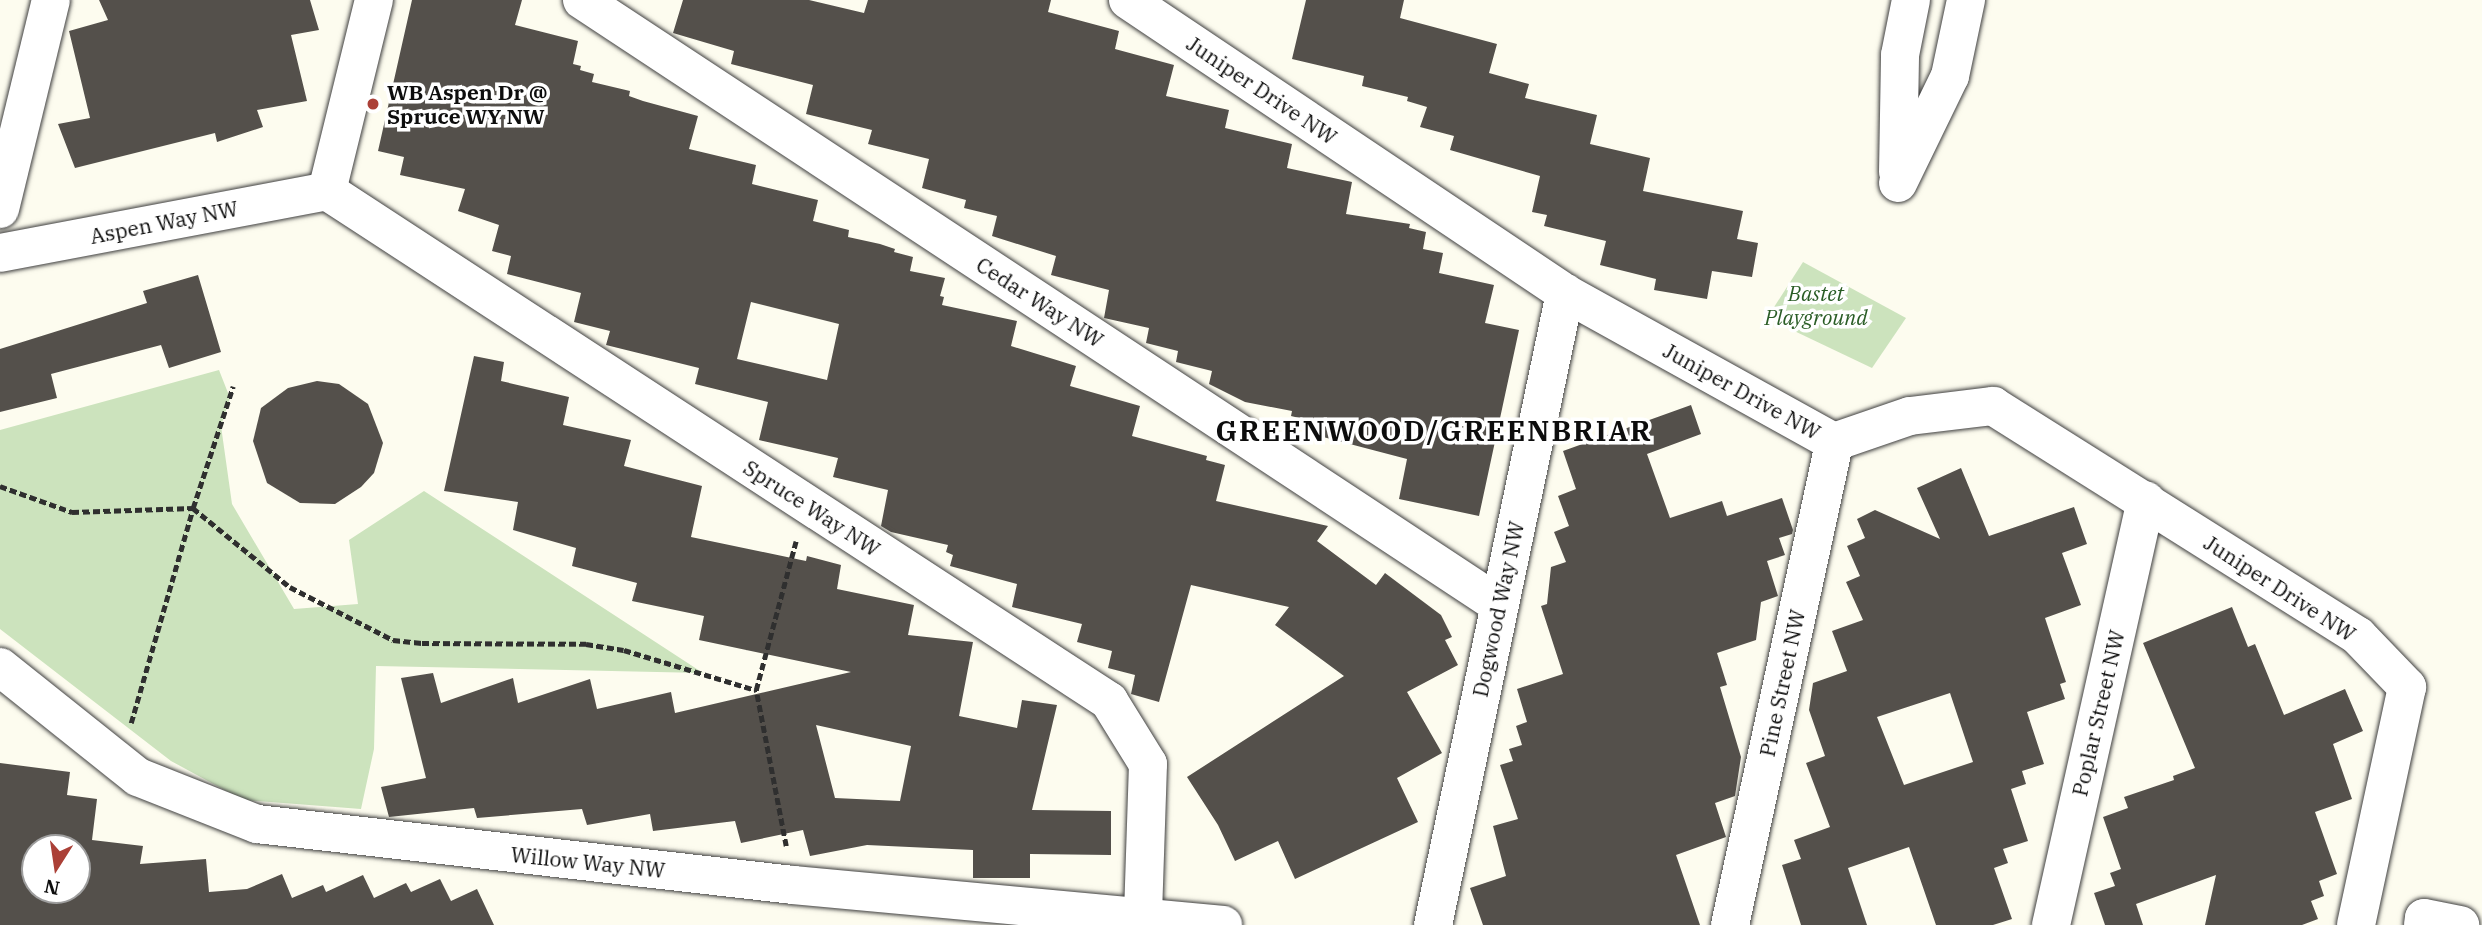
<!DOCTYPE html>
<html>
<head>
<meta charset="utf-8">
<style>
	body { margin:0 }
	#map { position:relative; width:2482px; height:925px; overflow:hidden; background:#fdfcef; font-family:"IBM Plex Serif",serif }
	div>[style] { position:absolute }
	.green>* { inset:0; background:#cce3bd }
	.building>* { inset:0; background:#54504b }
	.path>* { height:4.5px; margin-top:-2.25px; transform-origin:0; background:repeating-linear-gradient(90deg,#2f2f2f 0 7px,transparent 0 10.5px) }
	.roads { filter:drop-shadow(0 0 2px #404040) drop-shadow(0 0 2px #404040) }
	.minor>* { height:38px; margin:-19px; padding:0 19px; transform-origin:19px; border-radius:19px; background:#fff }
	.dots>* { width:19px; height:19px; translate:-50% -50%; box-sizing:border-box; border:4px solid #fff; border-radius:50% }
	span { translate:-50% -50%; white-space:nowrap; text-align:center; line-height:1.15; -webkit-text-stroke:7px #fff; paint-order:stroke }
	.street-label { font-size:21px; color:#0d0d0d }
	.poi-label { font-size:21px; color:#0d0d0d; font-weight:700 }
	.left { translate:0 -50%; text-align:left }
	.park-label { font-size:21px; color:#2a5d26; font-style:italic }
	.district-label { font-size:28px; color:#0d0d0d; font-weight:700; letter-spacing:2px }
	.north { position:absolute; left:21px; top:834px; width:70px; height:70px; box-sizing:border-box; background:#fff; border:2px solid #9e9e9e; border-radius:50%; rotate:192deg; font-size:19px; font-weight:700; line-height:28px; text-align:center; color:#0d0d0d }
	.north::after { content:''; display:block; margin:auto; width:24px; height:32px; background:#ab4037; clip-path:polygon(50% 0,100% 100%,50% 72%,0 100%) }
</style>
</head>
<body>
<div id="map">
	<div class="green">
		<div style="clip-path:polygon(1803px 262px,1906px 318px,1872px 368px,1767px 318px)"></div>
		<div style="clip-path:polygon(219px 370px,230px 398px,221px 426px,232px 504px,294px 609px,358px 604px,349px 540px,424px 491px,703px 673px,376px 666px,374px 749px,361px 809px,243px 800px,171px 761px,0 629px,0 430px)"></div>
	</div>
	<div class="building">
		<div style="clip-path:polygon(99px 0,310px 0,319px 30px,291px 35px,307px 101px,257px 110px,263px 127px,217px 142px,215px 133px,75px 168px,58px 124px,90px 118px,69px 31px,108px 20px)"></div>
		<div style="clip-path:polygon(evenodd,412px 0,522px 0,515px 25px,578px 41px,573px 64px,581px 66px,580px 70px,594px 74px,592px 82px,630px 91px,629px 96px,643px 101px,698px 116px,689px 149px,756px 165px,752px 184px,818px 200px,813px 221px,849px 230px,848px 237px,880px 244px,895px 249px,894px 252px,913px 257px,910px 271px,945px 278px,940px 296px,944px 297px,942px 305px,1017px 321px,1011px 346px,1076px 366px,1070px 386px,1140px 406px,1132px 436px,1207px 456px,1206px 460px,1225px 465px,1216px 501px,1328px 526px,1317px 541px,1376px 585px,1385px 573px,1441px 615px,1452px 637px,1445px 640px,1458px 665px,1407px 692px,1442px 753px,1397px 778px,1418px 822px,1295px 879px,1278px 841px,1235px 861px,1218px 825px,1187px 777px,1344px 676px,1275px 625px,1289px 607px,1191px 585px,1159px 702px,1131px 694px,1135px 675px,1108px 668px,1112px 651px,1077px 642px,1082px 624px,1012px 607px,1017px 584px,950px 566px,953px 555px,946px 552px,948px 545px,891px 532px,881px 526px,888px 490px,833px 477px,838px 458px,759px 440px,768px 402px,695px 384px,699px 368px,606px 345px,610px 331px,574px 322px,581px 293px,507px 274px,511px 256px,492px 251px,499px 225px,458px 211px,465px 189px,400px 175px,404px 157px,378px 151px,412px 0,751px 302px,839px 324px,827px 380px,737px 359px,751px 302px)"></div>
		<div style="clip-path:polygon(683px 0,809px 0,864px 13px,868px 0,1051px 0,1048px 12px,1119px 31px,1115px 49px,1174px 65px,1166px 96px,1229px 110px,1225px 128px,1292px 144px,1287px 168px,1352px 182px,1346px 214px,1410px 224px,1409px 228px,1426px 232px,1423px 249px,1443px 253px,1439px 273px,1494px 285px,1485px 323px,1519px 330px,1479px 516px,1399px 499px,1407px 459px,1304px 432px,1307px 420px,1291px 416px,1292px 411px,1245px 402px,1209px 384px,1212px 371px,1176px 362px,1178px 351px,1146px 343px,1149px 328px,1104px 318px,1109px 290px,1051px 275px,1056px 256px,992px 236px,997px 216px,964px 208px,966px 200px,922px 188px,929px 159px,868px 144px,872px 130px,806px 114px,813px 85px,731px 64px,734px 51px,673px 33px)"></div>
		<div style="clip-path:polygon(1306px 0,1404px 0,1400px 18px,1497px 44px,1489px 73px,1529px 84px,1525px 98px,1597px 115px,1590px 144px,1650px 158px,1643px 191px,1743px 211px,1737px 239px,1758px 243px,1752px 277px,1712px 271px,1707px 299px,1654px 290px,1656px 279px,1600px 265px,1606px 241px,1544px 226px,1547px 215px,1532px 212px,1540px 176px,1450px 150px,1454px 136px,1420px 127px,1427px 107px,1407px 101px,1408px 97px,1362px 86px,1364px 76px,1292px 59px)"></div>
		<div style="clip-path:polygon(198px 275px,221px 352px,169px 368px,161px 345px,51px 374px,57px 398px,0 412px,0 349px,147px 303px,143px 291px)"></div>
		<div style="clip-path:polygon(evenodd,474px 356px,504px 362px,501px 381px,569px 397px,563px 425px,631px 440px,624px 466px,702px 486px,691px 537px,806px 561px,807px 556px,841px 565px,837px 589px,914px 605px,908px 635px,973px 642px,959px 716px,1017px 728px,1022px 700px,1057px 705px,1032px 810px,1111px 811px,1111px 855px,1030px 854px,1030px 878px,973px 878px,973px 850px,867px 845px,810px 856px,803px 830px,741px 843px,735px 821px,653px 831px,650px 814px,587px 825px,582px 809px,477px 818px,474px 808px,389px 817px,381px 787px,426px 778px,401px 678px,433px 673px,441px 703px,513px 678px,518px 703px,590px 679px,597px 709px,671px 692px,675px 713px,851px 672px,699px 640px,704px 616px,632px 601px,637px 583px,572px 566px,576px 548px,513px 530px,518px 502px,444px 491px,474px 356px,816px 725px,911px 746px,900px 801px,835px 798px,816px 725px)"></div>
		<div style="clip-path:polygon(317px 381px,339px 384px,368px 404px,383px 443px,374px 473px,361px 487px,335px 504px,300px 503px,267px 483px,253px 441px,261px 408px,288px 388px)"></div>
		<div style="clip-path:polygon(1691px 405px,1701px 434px,1647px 454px,1670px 518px,1722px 501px,1727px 516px,1782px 498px,1793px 530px,1792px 534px,1779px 538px,1785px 555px,1767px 561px,1778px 596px,1761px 602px,1756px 640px,1717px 653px,1727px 685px,1720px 687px,1741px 757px,1735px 796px,1715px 803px,1726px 837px,1676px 855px,1700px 925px,1483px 925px,1470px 888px,1506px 876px,1493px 826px,1518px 819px,1500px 765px,1513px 761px,1509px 749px,1522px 745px,1516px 726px,1527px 722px,1517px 689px,1563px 674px,1541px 606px,1547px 604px,1551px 567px,1566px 562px,1554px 532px,1569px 526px,1558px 496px,1576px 489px,1563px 451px)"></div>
		<div style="clip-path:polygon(evenodd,1961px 468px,1989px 536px,2074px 507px,2087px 544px,2062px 553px,2081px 605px,2045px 618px,2066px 682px,2060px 684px,2065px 699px,2027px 712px,2044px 764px,2022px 771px,2026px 784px,2011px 789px,2028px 841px,2003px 849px,2008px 863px,1994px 868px,2012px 919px,1993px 925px,1936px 925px,1909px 847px,1848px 868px,1867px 925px,1801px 925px,1782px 865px,1801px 859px,1794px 840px,1830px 827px,1806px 763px,1825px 756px,1809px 710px,1813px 683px,1847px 671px,1832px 631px,1863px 620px,1846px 582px,1860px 576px,1847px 546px,1865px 538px,1857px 519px,1875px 510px,1940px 539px,1917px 488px,1961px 468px,1950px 693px,1973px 762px,1904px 785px,1877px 717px,1950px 693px)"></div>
		<div style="clip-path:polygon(2232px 607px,2248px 647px,2255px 644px,2284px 715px,2345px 689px,2363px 731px,2333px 744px,2352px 799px,2315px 812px,2337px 874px,2319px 881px,2324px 896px,2311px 901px,2318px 919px,2302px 925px,2205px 925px,2216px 875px,2136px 904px,2143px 925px,2105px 925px,2094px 893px,2115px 886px,2110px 873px,2121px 869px,2103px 817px,2128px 808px,2124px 797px,2174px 780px,2173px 776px,2195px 768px,2143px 643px)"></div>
		<div style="clip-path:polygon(evenodd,0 763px,70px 772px,67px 795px,97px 799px,92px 840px,143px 846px,140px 864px,206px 859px,209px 892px,247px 889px,282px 874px,292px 898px,323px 885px,326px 892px,363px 875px,374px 898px,406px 883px,411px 892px,440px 879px,451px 901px,477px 889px,494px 925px,0 925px,0 763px,35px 848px,77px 848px,77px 890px,35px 890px,35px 848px)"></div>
	</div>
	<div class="path">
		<div style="left:0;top:486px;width:77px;rotate:19.9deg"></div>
		<div style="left:72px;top:512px;width:121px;rotate:-1.9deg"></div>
		<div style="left:193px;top:508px;width:125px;rotate:39.2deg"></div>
		<div style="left:290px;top:587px;width:116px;rotate:27.2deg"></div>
		<div style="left:393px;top:640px;width:29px;rotate:6deg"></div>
		<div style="left:422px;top:643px;width:164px;rotate:0.3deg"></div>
		<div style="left:586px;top:644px;width:38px;rotate:9deg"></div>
		<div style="left:624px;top:650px;width:138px;rotate:16.9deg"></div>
		<div style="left:131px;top:723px;width:224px;rotate:-73.9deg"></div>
		<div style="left:193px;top:508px;width:128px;rotate:-71.8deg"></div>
		<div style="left:786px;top:846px;width:159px;rotate:-100.9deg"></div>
		<div style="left:756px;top:690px;width:154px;rotate:-75deg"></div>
	</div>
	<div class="roads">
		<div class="minor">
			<div style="left:582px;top:0;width:1097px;rotate:33.4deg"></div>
			<div style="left:1128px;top:0;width:526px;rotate:33.84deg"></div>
			<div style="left:1565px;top:293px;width:308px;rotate:29deg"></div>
			<div style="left:1834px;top:442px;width:80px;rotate:-18.9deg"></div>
			<div style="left:1910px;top:416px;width:84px;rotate:-6.9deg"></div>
			<div style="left:1993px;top:406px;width:431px;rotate:32.2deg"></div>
			<div style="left:2358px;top:636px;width:71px;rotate:46.1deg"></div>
			<div style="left:2407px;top:687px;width:243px;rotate:102.1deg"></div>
			<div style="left:1898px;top:172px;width:117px;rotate:-89deg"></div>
			<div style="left:1900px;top:55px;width:56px;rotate:-78.7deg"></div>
			<div style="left:1898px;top:183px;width:119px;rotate:-64.1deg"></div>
			<div style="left:1950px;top:76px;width:78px;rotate:-78.1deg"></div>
			<div style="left:327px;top:191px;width:934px;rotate:33.11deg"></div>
			<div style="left:1109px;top:701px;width:74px;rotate:58.2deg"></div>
			<div style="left:1148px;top:764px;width:152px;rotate:91.9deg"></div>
			<div style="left:327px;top:191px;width:197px;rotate:-76.2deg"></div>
			<div style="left:0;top:209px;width:215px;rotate:-76.3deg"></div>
			<div style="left:0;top:253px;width:333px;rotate:-10.7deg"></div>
			<div style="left:0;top:667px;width:176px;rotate:38.6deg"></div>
			<div style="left:138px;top:777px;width:128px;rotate:21.6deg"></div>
			<div style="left:257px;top:824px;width:539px;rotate:6.49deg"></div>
			<div style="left:793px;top:885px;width:432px;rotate:5.3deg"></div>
			<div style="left:1433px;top:925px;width:646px;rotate:-78.2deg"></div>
			<div style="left:1730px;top:925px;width:494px;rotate:-77.8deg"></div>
			<div style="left:2051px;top:925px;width:435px;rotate:-77.4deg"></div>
			<div style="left:2423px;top:925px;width:7px;rotate:-82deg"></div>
			<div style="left:2424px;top:918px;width:37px;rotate:11deg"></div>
		</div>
	</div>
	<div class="dots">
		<div style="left:373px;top:104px;background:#ab4037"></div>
	</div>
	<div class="street-label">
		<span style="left:1262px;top:90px;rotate:34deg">Juniper Drive NW</span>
		<span style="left:164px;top:222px;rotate:-11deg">Aspen Way NW</span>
		<span style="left:1040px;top:302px;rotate:33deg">Cedar Way NW</span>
		<span style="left:1742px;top:391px;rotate:29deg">Juniper Drive NW</span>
		<span style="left:812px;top:508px;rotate:33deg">Spruce Way NW</span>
		<span style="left:2280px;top:588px;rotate:33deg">Juniper Drive NW</span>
		<span style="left:1498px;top:609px;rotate:-78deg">Dogwood Way NW</span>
		<span style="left:1782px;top:683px;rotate:-78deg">Pine Street NW</span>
		<span style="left:2098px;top:713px;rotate:-77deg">Poplar Street NW</span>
		<span style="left:588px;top:862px;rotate:6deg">Willow Way NW</span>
	</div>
	<div class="poi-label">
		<span class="left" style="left:387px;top:104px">WB Aspen Dr @<br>Spruce WY NW</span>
	</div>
	<div class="park-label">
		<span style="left:1816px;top:305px">Bastet<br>Playground</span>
	</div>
	<div class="district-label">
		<span style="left:1434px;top:431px">GREENWOOD/GREENBRIAR</span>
	</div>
	<div class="north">N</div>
</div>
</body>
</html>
